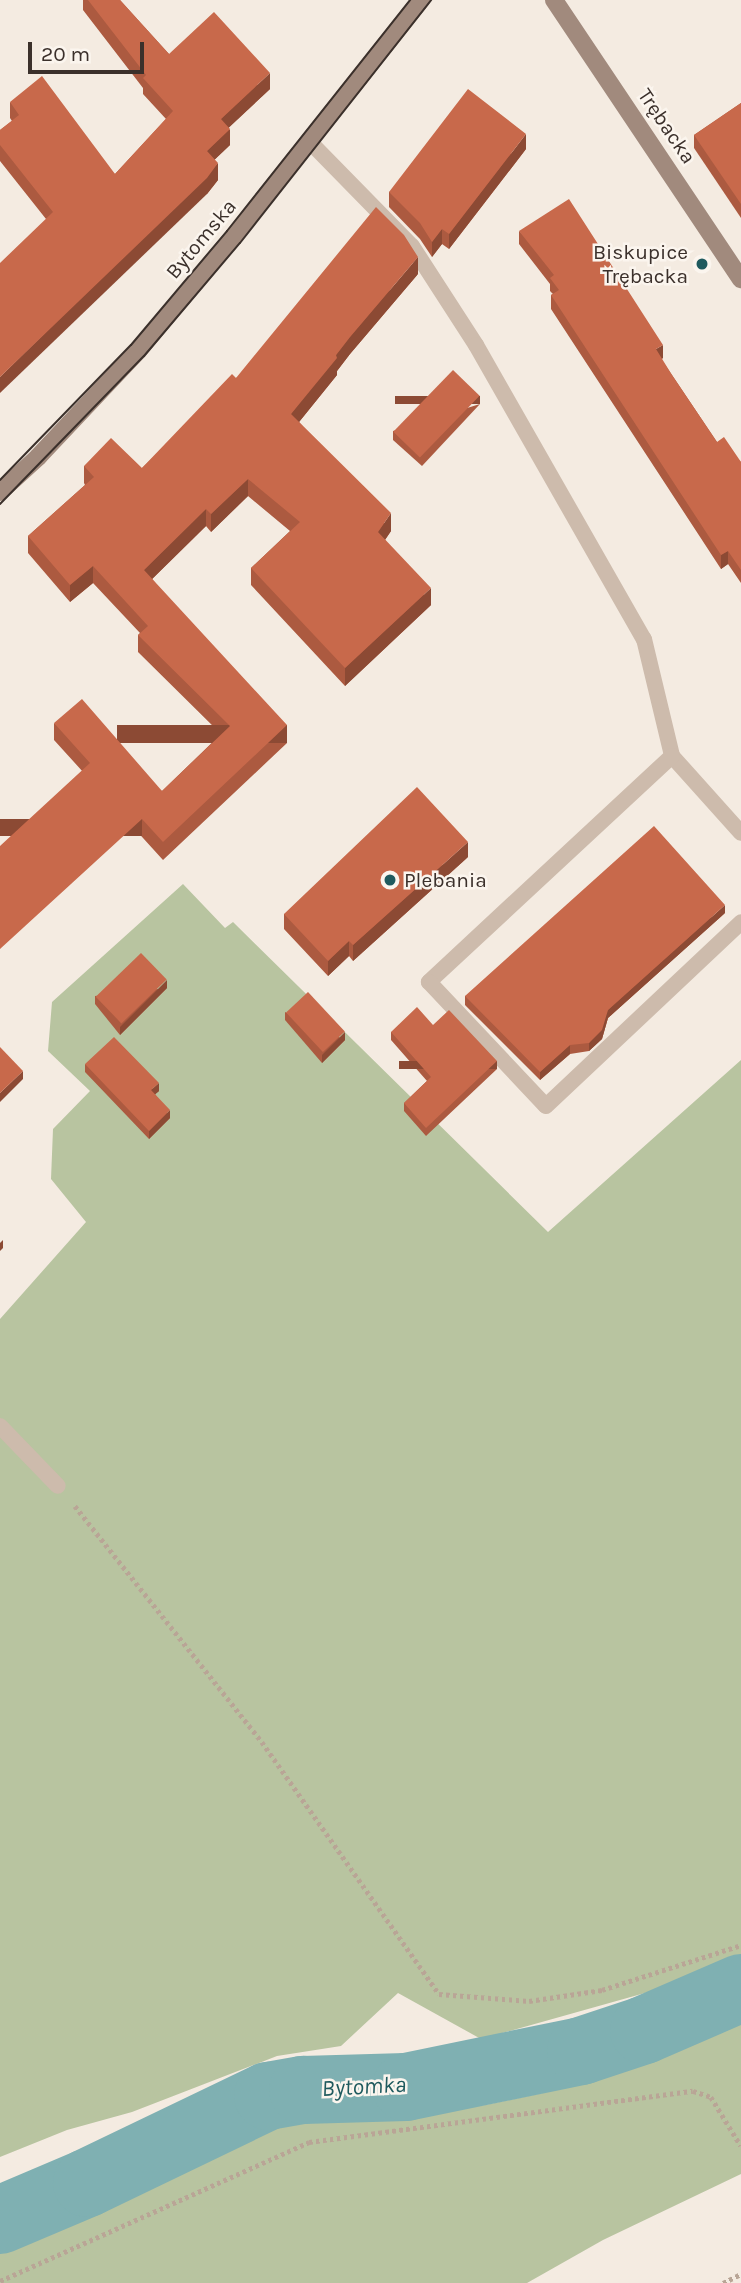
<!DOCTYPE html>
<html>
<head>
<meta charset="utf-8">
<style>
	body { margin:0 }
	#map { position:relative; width:741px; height:2283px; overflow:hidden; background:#f4ebe1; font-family:Karla,sans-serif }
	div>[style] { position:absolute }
	.green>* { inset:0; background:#b8c4a0 }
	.river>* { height:68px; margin:-34px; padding:0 34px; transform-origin:34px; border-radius:34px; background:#7fb0b2 }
	.path>* { height:4.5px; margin-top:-2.25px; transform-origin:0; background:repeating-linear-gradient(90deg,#b9a596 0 3.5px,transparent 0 7px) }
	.lane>* { height:16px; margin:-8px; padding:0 8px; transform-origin:8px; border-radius:8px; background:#cdbbac }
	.secondary>* { height:18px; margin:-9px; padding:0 9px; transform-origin:9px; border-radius:9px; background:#a18a7d }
	.tram>* { height:2px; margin:-1px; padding:0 1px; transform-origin:1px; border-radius:1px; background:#3b302b }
	.wall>* { inset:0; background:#ac5a40 }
	.shaded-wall>* { inset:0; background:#8c4a34; transform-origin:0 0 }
	.building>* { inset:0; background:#c8694b; transform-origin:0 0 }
	.dots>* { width:19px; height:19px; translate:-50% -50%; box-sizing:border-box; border:4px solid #fbf5ee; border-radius:50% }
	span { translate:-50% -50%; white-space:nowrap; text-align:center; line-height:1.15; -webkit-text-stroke:5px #fbf5ee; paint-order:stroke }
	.street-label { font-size:21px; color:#3b302b }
	.poi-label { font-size:21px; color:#3b302b }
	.right { translate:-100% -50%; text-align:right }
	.left { translate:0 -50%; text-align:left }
	.water-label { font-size:23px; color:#1f5a5e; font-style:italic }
	.scale { position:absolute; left:28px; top:42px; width:116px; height:32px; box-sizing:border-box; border:4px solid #3b302b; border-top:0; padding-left:9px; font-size:21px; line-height:24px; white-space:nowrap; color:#3b302b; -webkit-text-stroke:5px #fbf5ee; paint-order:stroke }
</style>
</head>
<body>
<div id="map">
	<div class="green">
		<div style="clip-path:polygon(183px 884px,225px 928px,233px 922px,548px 1232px,741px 1060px,741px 1966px,481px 2039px,398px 1993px,341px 2046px,277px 2056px,132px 2112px,67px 2130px,0 2157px,0 1319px,86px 1222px,51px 1179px,53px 1129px,90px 1091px,48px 1051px,52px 1002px)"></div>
		<div style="clip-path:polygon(741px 2016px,741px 2174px,603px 2240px,527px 2283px,0 2283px,0 2239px,229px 2138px,279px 2126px,485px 2105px,538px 2094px,592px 2081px,651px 2060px)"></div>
	</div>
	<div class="river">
		<div style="left:0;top:2220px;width:95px;rotate:-23deg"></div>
		<div style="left:87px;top:2183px;width:201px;rotate:-25.7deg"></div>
		<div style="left:268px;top:2096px;width:36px;rotate:-10deg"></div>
		<div style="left:303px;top:2090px;width:103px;rotate:-1.7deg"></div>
		<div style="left:406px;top:2087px;width:179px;rotate:-11.6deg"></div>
		<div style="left:581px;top:2051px;width:66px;rotate:-18.4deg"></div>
		<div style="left:644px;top:2030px;width:106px;rotate:-23.4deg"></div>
	</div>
	<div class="path">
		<div style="left:75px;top:1506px;width:301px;rotate:51.6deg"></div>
		<div style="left:262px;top:1742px;width:308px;rotate:54.9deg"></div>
		<div style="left:439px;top:1994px;width:90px;rotate:4.4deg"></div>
		<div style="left:529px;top:2001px;width:74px;rotate:-8.6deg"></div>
		<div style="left:602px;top:1990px;width:146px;rotate:-17.9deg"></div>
		<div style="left:0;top:2281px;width:339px;rotate:-24.2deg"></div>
		<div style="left:309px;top:2142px;width:387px;rotate:-7.6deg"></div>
		<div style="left:693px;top:2091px;width:19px;rotate:18deg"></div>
		<div style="left:711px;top:2097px;width:57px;rotate:58.5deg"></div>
		<div style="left:723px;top:2283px;width:20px;rotate:-27deg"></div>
	</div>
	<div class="lane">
		<div style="left:309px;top:141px;width:147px;rotate:45.6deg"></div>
		<div style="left:412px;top:246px;width:118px;rotate:57.1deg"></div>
		<div style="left:476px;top:345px;width:339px;rotate:60.3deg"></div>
		<div style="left:644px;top:639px;width:120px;rotate:76.5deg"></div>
		<div style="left:672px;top:756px;width:103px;rotate:48.1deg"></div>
		<div style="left:672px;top:756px;width:332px;rotate:137.1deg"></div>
		<div style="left:429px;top:982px;width:170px;rotate:46.7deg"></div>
		<div style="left:546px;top:1106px;width:268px;rotate:-43.3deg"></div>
		<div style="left:0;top:1426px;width:83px;rotate:46deg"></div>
	</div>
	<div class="secondary">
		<div style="left:554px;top:0;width:336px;rotate:56.2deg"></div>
		<div style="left:0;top:492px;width:52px;rotate:-42.6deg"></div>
		<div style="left:38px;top:457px;width:146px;rotate:-46.7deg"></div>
		<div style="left:138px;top:351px;width:148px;rotate:-50.2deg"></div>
		<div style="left:233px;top:237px;width:303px;rotate:-51.6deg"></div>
	</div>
	<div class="tram">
		<div style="left:0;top:480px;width:188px;rotate:-45.9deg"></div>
		<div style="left:131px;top:345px;width:149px;rotate:-49.9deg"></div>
		<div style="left:227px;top:231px;width:295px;rotate:-51.6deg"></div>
		<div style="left:0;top:504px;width:206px;rotate:-45.8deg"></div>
		<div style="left:144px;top:356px;width:148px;rotate:-49.7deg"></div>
		<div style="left:240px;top:243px;width:309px;rotate:-51.8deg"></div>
	</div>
	<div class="wall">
		<div style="clip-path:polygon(83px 0,120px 0,169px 54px,270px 89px,229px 127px,230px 145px,214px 160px,218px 180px,207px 194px,46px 219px,0 161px,0 130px,12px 121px,10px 118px,10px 102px,115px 174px,166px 119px,143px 94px,143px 88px,83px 10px)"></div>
		<div style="clip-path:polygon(741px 103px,741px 218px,694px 148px,694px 135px)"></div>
		<div style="clip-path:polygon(526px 149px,449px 249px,442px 244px,432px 257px,420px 239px,389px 207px,389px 192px)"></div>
		<div style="clip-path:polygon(519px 231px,663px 358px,661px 359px,672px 375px,717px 442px,741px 462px,741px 583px,728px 564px,721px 569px,551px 309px,551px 295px,553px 294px,550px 291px,550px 284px,519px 244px)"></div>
		<div style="clip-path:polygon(418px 274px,350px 354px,337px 371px,337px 375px,299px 422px,391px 531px,385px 540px,431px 605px,345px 686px,251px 585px,251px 568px,290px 531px,248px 496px,211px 532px,206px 526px,152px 579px,287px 743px,163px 860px,54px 740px,54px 723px,162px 791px,221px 734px,138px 652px,138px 635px,140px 633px,93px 583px,70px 602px,28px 553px,28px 536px,85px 485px,84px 483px,84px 466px,142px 468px,236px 378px)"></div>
		<div style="clip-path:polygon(480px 404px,422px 466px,393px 440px,393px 431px)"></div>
		<div style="clip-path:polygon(468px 857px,353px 961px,349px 956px,328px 976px,284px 929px,284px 914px)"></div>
		<div style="clip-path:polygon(725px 913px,608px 1018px,602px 1039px,589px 1051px,570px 1054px,540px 1080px,465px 1005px,465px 996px)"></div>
		<div style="clip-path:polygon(167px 988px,120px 1035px,95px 1004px,95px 996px)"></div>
		<div style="clip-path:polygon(285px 1012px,345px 1040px,322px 1063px,285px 1020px)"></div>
		<div style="clip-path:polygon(433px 1025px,497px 1069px,426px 1136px,404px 1111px,404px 1103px,427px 1081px,391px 1040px,391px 1032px)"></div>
		<div style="clip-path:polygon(85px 1064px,159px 1091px,155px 1094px,170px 1118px,149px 1139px,85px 1072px)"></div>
	</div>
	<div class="shaded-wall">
		<div style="clip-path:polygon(270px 73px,270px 89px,221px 135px,221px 119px)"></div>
		<div style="clip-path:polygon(230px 129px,230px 145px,207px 167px,207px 151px)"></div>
		<div style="clip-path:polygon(526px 134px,526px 149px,449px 249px,449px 234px)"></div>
		<div style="clip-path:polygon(218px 163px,218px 180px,207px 194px,0 393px,0 377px)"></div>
		<div style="clip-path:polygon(442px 229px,442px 244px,432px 257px,432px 242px)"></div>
		<div style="clip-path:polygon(418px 257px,418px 274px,350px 354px,337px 371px,337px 375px,291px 432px,291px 414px,350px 337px)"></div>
		<div style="clip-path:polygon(663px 345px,663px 358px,656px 363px,656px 349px)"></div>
		<div style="left:480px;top:396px;width:8px;height:85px;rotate:90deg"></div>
		<div style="clip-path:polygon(248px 479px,248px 496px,211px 532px,211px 514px)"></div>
		<div style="clip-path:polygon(206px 509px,206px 526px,144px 587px,144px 570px)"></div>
		<div style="clip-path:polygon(391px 513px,391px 531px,378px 550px,378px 532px)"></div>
		<div style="clip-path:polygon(728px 551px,728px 564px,721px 569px,721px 555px)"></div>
		<div style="clip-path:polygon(93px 566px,93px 583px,70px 602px,70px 585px)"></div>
		<div style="clip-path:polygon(431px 588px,431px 605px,345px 686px,345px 668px)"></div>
		<div style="left:287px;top:725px;width:18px;height:170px;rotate:90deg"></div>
		<div style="left:142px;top:819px;width:17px;height:193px;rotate:90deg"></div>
		<div style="clip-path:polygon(468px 842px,468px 857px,353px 961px,353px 945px)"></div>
		<div style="clip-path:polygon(725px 905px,725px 913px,608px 1018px,602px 1039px,589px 1051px,589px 1043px,608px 1010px)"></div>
		<div style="clip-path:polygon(349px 941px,349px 956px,328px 976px,328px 961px)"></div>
		<div style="clip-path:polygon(167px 980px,167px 988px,120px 1035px,120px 1027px)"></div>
		<div style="clip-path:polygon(345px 1032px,345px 1040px,322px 1063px,322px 1055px)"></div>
		<div style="clip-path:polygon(570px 1045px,570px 1054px,540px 1080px,540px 1072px)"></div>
		<div style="left:497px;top:1061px;width:8px;height:98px;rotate:90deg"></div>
		<div style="clip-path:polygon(23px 1071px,23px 1079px,0 1102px,0 1093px)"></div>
		<div style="clip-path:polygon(159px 1083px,159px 1091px,151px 1098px,151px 1090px)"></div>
		<div style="clip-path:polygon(170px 1110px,170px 1118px,149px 1139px,149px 1131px)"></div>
		<div style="clip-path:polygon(3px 1240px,3px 1248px,0 1251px,0 1243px)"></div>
	</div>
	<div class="building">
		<div style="clip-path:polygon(88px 0,120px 0,169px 54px,214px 12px,270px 73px,221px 119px,230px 129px,207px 151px,218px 163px,207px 178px,0 377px,0 263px,53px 212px,0 145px,0 130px,19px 115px,10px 102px,42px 76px,115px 174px,173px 111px,143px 78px,146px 75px)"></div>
		<div style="clip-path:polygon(468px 89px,526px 134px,449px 234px,442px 229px,432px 242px,420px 223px,389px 192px)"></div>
		<div style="clip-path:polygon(741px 103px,741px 204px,694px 135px)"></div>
		<div style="clip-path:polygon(569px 199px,663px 345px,656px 349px,672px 375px,717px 442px,724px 437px,741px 462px,741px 570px,728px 551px,721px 555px,551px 295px,559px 290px,550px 278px,554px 275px,519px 231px)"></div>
		<div style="clip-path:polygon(376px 207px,404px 235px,418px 257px,350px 337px,336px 355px,337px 358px,291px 414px,391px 513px,378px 532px,431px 588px,345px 668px,251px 568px,300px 522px,248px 479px,211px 514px,206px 509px,144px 570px,287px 725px,163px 842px,142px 819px,0 949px,0 846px,90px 763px,54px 723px,82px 699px,162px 791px,230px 726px,138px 635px,148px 626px,93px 566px,70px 585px,28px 536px,94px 477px,84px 466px,111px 438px,142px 468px,232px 374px,236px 378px)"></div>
		<div style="left:453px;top:370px;width:37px;height:86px;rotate:44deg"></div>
		<div style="clip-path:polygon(417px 787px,468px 842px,353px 945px,349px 941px,328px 961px,284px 914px)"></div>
		<div style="clip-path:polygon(654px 826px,725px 905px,608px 1010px,602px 1030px,589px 1043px,570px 1045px,540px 1072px,465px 996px)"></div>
		<div style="left:141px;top:953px;width:37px;height:63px;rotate:46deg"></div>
		<div style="left:308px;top:992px;width:54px;height:30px;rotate:47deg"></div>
		<div style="clip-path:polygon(417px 1007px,433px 1025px,449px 1010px,497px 1061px,426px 1128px,404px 1103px,431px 1077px,391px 1032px)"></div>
		<div style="clip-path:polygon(114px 1037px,159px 1083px,151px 1090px,170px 1110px,149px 1131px,85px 1064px)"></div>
		<div style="clip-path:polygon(0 1047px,23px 1071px,0 1093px)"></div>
	</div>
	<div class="dots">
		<div style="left:702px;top:264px;background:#1f5a5e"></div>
		<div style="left:390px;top:880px;background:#1f5a5e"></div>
	</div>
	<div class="street-label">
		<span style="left:667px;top:126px;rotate:56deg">Trębacka</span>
		<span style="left:201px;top:239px;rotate:-50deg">Bytomska</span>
	</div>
	<div class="poi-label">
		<span class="right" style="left:688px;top:264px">Biskupice<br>Trębacka</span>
		<span class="left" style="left:404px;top:880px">Plebania</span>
	</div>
	<div class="water-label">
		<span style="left:364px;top:2087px;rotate:-3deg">Bytomka</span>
	</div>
	<div class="scale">20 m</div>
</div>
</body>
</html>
